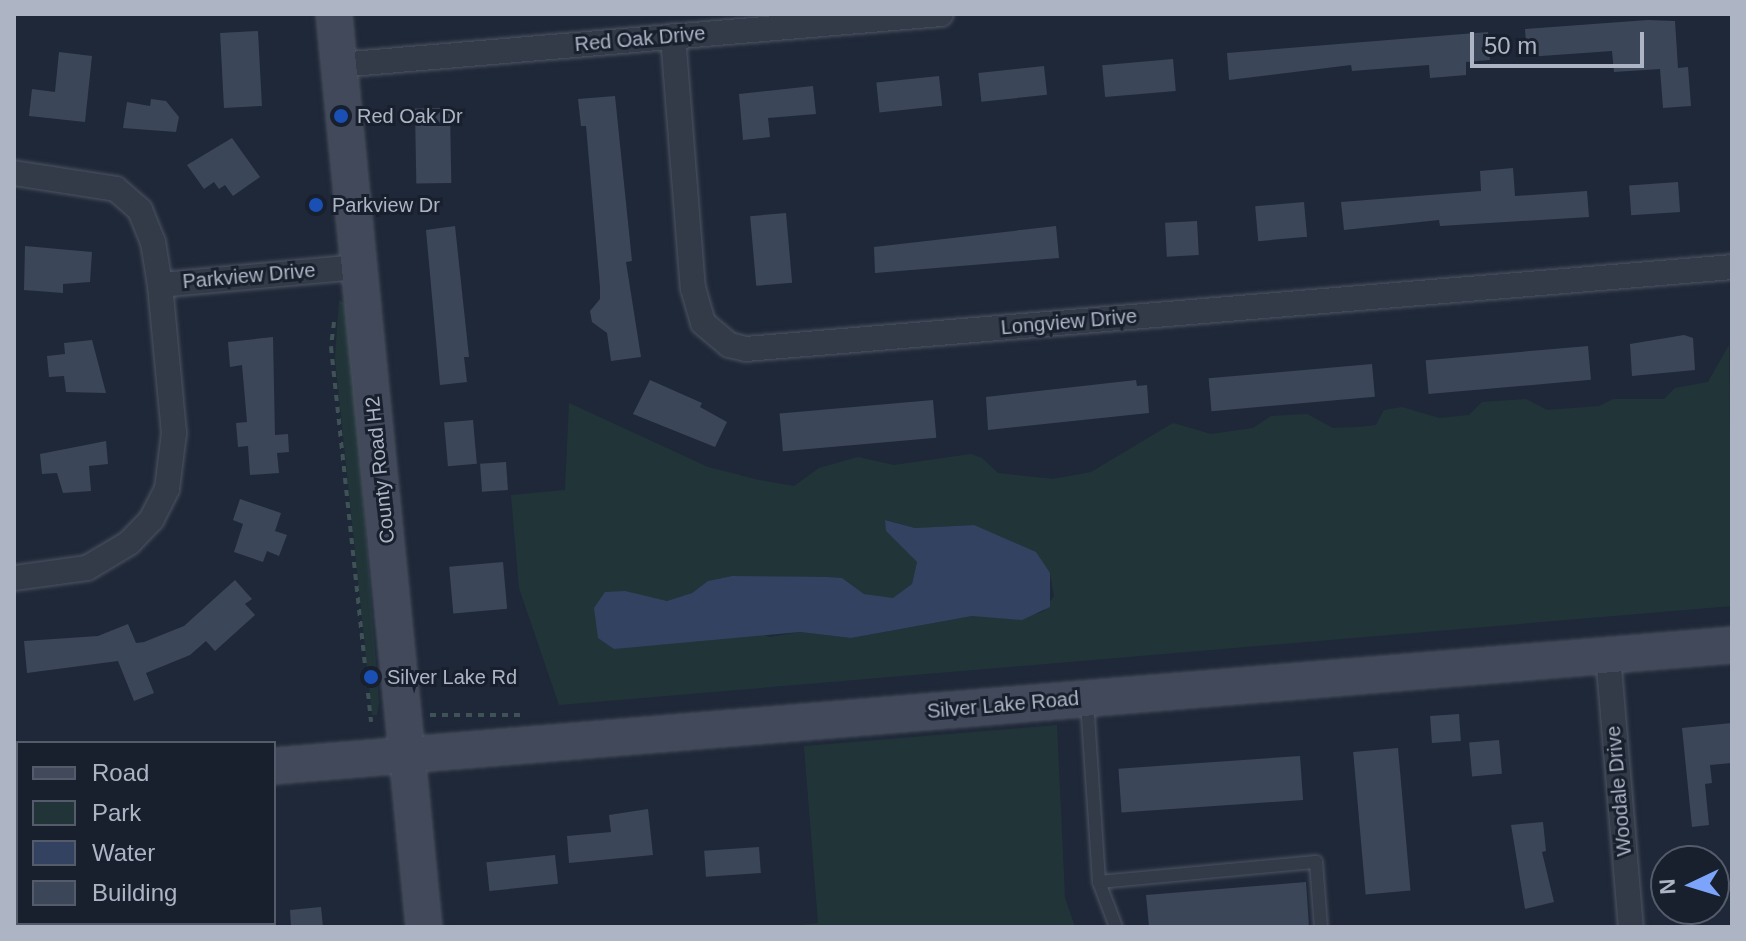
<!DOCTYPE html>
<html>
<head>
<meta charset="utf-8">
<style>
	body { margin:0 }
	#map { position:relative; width:1746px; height:941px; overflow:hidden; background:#1f2838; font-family:Helvetica,sans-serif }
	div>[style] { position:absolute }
	.green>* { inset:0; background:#213539 }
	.water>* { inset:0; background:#324260 }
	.building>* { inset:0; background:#3b4658; transform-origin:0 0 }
	.path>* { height:4px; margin-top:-2px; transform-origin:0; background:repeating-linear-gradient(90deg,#3f5256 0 6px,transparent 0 12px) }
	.roads { filter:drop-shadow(0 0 2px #4d5563) drop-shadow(0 0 2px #4d5563) }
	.lane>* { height:12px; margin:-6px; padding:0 6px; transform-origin:6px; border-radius:6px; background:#333a48 }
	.street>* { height:24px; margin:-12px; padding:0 12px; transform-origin:12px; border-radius:12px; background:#333a48 }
	.secondary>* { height:34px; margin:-17px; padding:0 17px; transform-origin:17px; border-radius:17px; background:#41495b }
	.dots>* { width:22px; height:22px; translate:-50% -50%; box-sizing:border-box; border:4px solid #181f2d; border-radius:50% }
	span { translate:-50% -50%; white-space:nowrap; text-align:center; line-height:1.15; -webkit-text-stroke:6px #181f2d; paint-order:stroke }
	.street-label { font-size:20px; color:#adb5c5 }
	.poi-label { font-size:20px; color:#adb5c5 }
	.left { translate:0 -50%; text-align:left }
	.frame { position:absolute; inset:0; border:16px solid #adb5c5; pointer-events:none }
	.legend { position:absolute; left:16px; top:741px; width:260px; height:184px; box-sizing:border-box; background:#181f2d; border:2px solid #545b6a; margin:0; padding:10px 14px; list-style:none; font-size:24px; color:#adb5c5 }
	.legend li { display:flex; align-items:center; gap:16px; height:40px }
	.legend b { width:40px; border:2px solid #545b6a }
	.north { position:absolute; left:1650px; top:845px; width:80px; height:80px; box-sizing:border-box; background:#181f2d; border:2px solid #545b6a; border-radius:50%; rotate:266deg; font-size:22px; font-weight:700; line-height:32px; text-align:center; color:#adb5c5 }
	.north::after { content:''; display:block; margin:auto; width:28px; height:36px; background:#7ca4fb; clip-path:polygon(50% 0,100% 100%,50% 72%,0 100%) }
	.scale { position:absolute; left:1470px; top:32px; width:174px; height:36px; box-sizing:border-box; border:4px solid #adb5c5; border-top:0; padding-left:10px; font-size:24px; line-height:28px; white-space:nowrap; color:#adb5c5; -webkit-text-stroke:6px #181f2d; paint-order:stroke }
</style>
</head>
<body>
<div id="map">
	<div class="green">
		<div style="clip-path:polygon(339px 300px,347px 305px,353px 359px,379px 703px,377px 715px,372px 715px,335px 358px)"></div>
		<div style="clip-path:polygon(evenodd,1729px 345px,1732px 606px,559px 705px,519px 588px,511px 495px,565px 490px,569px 403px,708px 467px,759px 480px,794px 486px,819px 468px,858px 457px,894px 465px,971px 454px,982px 458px,998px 473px,1053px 479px,1091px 472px,1173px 423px,1211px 434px,1253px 428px,1271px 416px,1307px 414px,1333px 428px,1358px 427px,1376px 425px,1384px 410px,1402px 407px,1439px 418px,1469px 415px,1482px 402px,1526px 399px,1547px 410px,1599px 406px,1613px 399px,1664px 399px,1675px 388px,1708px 382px,1729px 345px,886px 520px,915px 528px,974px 525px,1050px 573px,1054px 596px,1044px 611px,1036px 614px,972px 616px,851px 638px,800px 632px,770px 637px,652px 598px,667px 601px,692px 593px,709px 581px,732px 576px,842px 578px,864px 594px,893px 599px,912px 584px,917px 562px,886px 531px,886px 520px)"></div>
		<div style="clip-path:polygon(1057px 725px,1065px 898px,1075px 927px,783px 927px,818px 923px,804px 746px)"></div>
	</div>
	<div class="water">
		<div style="clip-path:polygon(885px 520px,915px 528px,974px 525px,1036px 552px,1050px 573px,1050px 607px,1022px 620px,972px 616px,851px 638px,800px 632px,614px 649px,598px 638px,594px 608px,605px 592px,625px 591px,667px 601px,692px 593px,708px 581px,732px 576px,827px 577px,842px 578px,864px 594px,893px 598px,912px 584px,917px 562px,886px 531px)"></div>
	</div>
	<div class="building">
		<div style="clip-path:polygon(1648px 20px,1675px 21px,1678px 68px,1688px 67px,1691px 106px,1663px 108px,1660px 69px,1614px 72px,1612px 51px,1527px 57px,1525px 29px)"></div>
		<div style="left:258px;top:31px;width:75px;height:38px;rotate:87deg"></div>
		<div style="clip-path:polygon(1488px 32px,1490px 60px,1466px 62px,1466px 75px,1430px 78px,1429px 65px,1352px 71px,1351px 65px,1229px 80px,1227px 53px)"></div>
		<div style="clip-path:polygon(59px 52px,92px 56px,85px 122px,29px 116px,32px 89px,55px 92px)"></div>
		<div style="left:1173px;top:59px;width:32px;height:71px;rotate:85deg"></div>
		<div style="left:1044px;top:66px;width:29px;height:66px;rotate:84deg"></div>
		<div style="left:939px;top:76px;width:30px;height:63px;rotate:84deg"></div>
		<div style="clip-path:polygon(813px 86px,816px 114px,768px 118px,770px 137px,743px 140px,739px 94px)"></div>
		<div style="clip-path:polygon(615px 96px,632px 261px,626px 262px,641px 357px,611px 361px,607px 333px,592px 322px,590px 311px,600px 299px,600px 287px,586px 126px,581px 126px,578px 99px)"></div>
		<div style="clip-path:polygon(151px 99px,166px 101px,179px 117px,176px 132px,123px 128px,127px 102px,150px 106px)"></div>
		<div style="left:450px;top:108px;width:75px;height:35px;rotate:89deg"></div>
		<div style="clip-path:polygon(232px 138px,260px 177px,233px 196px,225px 185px,219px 189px,214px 182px,204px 189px,187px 165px)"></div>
		<div style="clip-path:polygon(1513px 168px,1515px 196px,1587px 191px,1589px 217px,1440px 226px,1439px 220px,1344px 230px,1341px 202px,1481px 191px,1480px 171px)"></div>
		<div style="left:1678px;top:182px;width:30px;height:49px;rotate:86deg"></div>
		<div style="left:1304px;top:202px;width:35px;height:49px;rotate:85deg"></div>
		<div style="left:786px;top:213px;width:70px;height:36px;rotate:85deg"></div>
		<div style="left:1197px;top:221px;width:34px;height:32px;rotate:87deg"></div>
		<div style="clip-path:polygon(455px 226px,469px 357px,464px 357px,467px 382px,440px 385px,426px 230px)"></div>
		<div style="clip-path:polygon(1056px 226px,1059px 258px,875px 273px,874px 247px)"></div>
		<div style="clip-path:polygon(25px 246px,92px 252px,90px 282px,63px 284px,63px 293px,24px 290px)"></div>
		<div style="clip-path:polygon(1684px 335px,1693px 338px,1695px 370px,1632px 376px,1630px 344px)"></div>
		<div style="clip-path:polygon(273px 337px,275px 435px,288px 434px,289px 452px,277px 453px,279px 473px,250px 475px,248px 446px,238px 447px,236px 423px,247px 422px,242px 365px,230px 367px,228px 342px)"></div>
		<div style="clip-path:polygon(92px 340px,106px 393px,66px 392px,64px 376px,49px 377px,47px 356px,65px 354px,64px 343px)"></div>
		<div style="left:1588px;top:346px;width:34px;height:163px;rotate:85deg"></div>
		<div style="left:1372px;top:364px;width:33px;height:164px;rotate:85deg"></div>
		<div style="clip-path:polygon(650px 380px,702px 403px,700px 407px,727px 422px,715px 447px,633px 414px)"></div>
		<div style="clip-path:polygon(1136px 380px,1137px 386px,1147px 385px,1149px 413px,988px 430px,986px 397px)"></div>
		<div style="left:933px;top:400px;width:38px;height:154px;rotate:85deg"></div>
		<div style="left:473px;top:420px;width:44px;height:29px;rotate:85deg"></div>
		<div style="clip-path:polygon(106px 441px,108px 464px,89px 466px,91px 491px,63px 493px,57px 473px,42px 474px,40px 454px)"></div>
		<div style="left:506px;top:462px;width:28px;height:26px;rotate:86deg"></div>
		<div style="clip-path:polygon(240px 499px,281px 513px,275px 531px,287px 535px,279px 556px,267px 551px,263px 562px,234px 552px,243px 524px,233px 520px)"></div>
		<div style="left:503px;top:562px;width:47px;height:54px;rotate:85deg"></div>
		<div style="clip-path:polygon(235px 580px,252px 599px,245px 604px,255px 615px,215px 651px,206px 641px,190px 655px,146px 673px,154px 693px,134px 701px,118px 661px,27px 673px,24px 641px,98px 636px,128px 624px,136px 643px,144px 642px,184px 626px)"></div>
		<div style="left:1459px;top:714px;width:27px;height:29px;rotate:86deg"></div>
		<div style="clip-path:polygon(1732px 723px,1732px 763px,1710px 765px,1712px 783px,1705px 784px,1709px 825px,1692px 827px,1682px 728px)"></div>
		<div style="left:1499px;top:740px;width:34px;height:30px;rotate:85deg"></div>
		<div style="left:1398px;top:748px;width:143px;height:45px;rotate:85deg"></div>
		<div style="left:1300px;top:756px;width:44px;height:182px;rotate:86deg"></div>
		<div style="clip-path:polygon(648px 809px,653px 855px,569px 863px,567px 836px,611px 832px,609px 815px)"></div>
		<div style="clip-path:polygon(1543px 822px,1546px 851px,1542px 852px,1554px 902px,1525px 909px,1511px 825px)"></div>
		<div style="left:759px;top:847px;width:26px;height:55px;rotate:86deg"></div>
		<div style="left:555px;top:855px;width:29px;height:69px;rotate:84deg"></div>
		<div style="clip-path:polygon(1306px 882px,1309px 927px,1149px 927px,1146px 895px)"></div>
		<div style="clip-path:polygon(321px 907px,323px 927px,291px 927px,290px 910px)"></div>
	</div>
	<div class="path">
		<div style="left:334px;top:322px;width:25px;rotate:97deg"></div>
		<div style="left:331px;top:347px;width:377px;rotate:83.9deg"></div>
		<div style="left:430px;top:715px;width:92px"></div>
	</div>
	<div class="roads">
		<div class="lane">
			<div style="left:1087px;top:701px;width:181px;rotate:86.2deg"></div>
			<div style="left:1099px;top:882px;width:48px;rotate:69.3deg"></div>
			<div style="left:1099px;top:882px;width:218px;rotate:-5.3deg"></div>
			<div style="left:1316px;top:862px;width:65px;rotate:85.6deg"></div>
		</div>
		<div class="street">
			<div style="left:673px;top:36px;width:253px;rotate:85.5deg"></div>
			<div style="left:693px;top:288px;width:36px;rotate:74deg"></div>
			<div style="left:703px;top:323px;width:34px;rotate:40deg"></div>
			<div style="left:729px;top:345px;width:17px;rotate:13deg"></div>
			<div style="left:746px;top:349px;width:989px;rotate:-4.75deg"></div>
			<div style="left:339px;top:65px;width:604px;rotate:-4.84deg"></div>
			<div style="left:14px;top:173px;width:103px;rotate:8.9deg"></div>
			<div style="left:116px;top:189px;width:32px;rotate:41deg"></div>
			<div style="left:140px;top:210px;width:35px;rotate:68deg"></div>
			<div style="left:153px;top:242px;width:44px;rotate:80.8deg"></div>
			<div style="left:160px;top:285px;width:149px;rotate:84.6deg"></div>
			<div style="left:174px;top:433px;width:56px;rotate:97.1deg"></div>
			<div style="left:167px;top:489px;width:34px;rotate:117deg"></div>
			<div style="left:152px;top:519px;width:33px;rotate:134deg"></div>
			<div style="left:129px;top:543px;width:49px;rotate:149.2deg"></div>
			<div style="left:87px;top:568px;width:74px;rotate:172.2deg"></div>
			<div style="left:160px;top:285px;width:200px;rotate:-5.2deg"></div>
			<div style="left:1608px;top:655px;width:273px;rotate:85.2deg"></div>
		</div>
		<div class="secondary">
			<div style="left:334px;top:14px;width:917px;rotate:84.37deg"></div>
			<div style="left:274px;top:766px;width:1463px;rotate:-4.74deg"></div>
			<div style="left:14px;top:788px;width:4px;rotate:-14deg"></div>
		</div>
	</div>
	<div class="dots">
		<div style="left:341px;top:116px;background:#1a4fb4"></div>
		<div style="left:316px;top:205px;background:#1a4fb4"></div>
		<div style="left:371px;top:677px;background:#1a4fb4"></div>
	</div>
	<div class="street-label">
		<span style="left:640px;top:39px;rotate:-5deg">Red Oak Drive</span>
		<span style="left:249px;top:276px;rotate:-5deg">Parkview Drive</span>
		<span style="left:1069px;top:322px;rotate:-5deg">Longview Drive</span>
		<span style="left:380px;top:470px;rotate:-96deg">County Road H2</span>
		<span style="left:1003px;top:705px;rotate:-5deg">Silver Lake Road</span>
		<span style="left:1619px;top:791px;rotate:-95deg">Woodale Drive</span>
	</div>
	<div class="poi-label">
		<span class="left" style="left:357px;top:116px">Red Oak Dr</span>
		<span class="left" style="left:332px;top:205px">Parkview Dr</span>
		<span class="left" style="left:387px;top:677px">Silver Lake Rd</span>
	</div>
	<div class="frame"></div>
	<ul class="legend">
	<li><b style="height:10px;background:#41495b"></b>Road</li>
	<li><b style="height:22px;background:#213539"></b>Park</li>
	<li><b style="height:22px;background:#324260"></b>Water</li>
	<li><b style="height:22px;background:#3b4658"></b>Building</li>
	</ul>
	<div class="north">N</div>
	<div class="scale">50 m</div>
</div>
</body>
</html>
